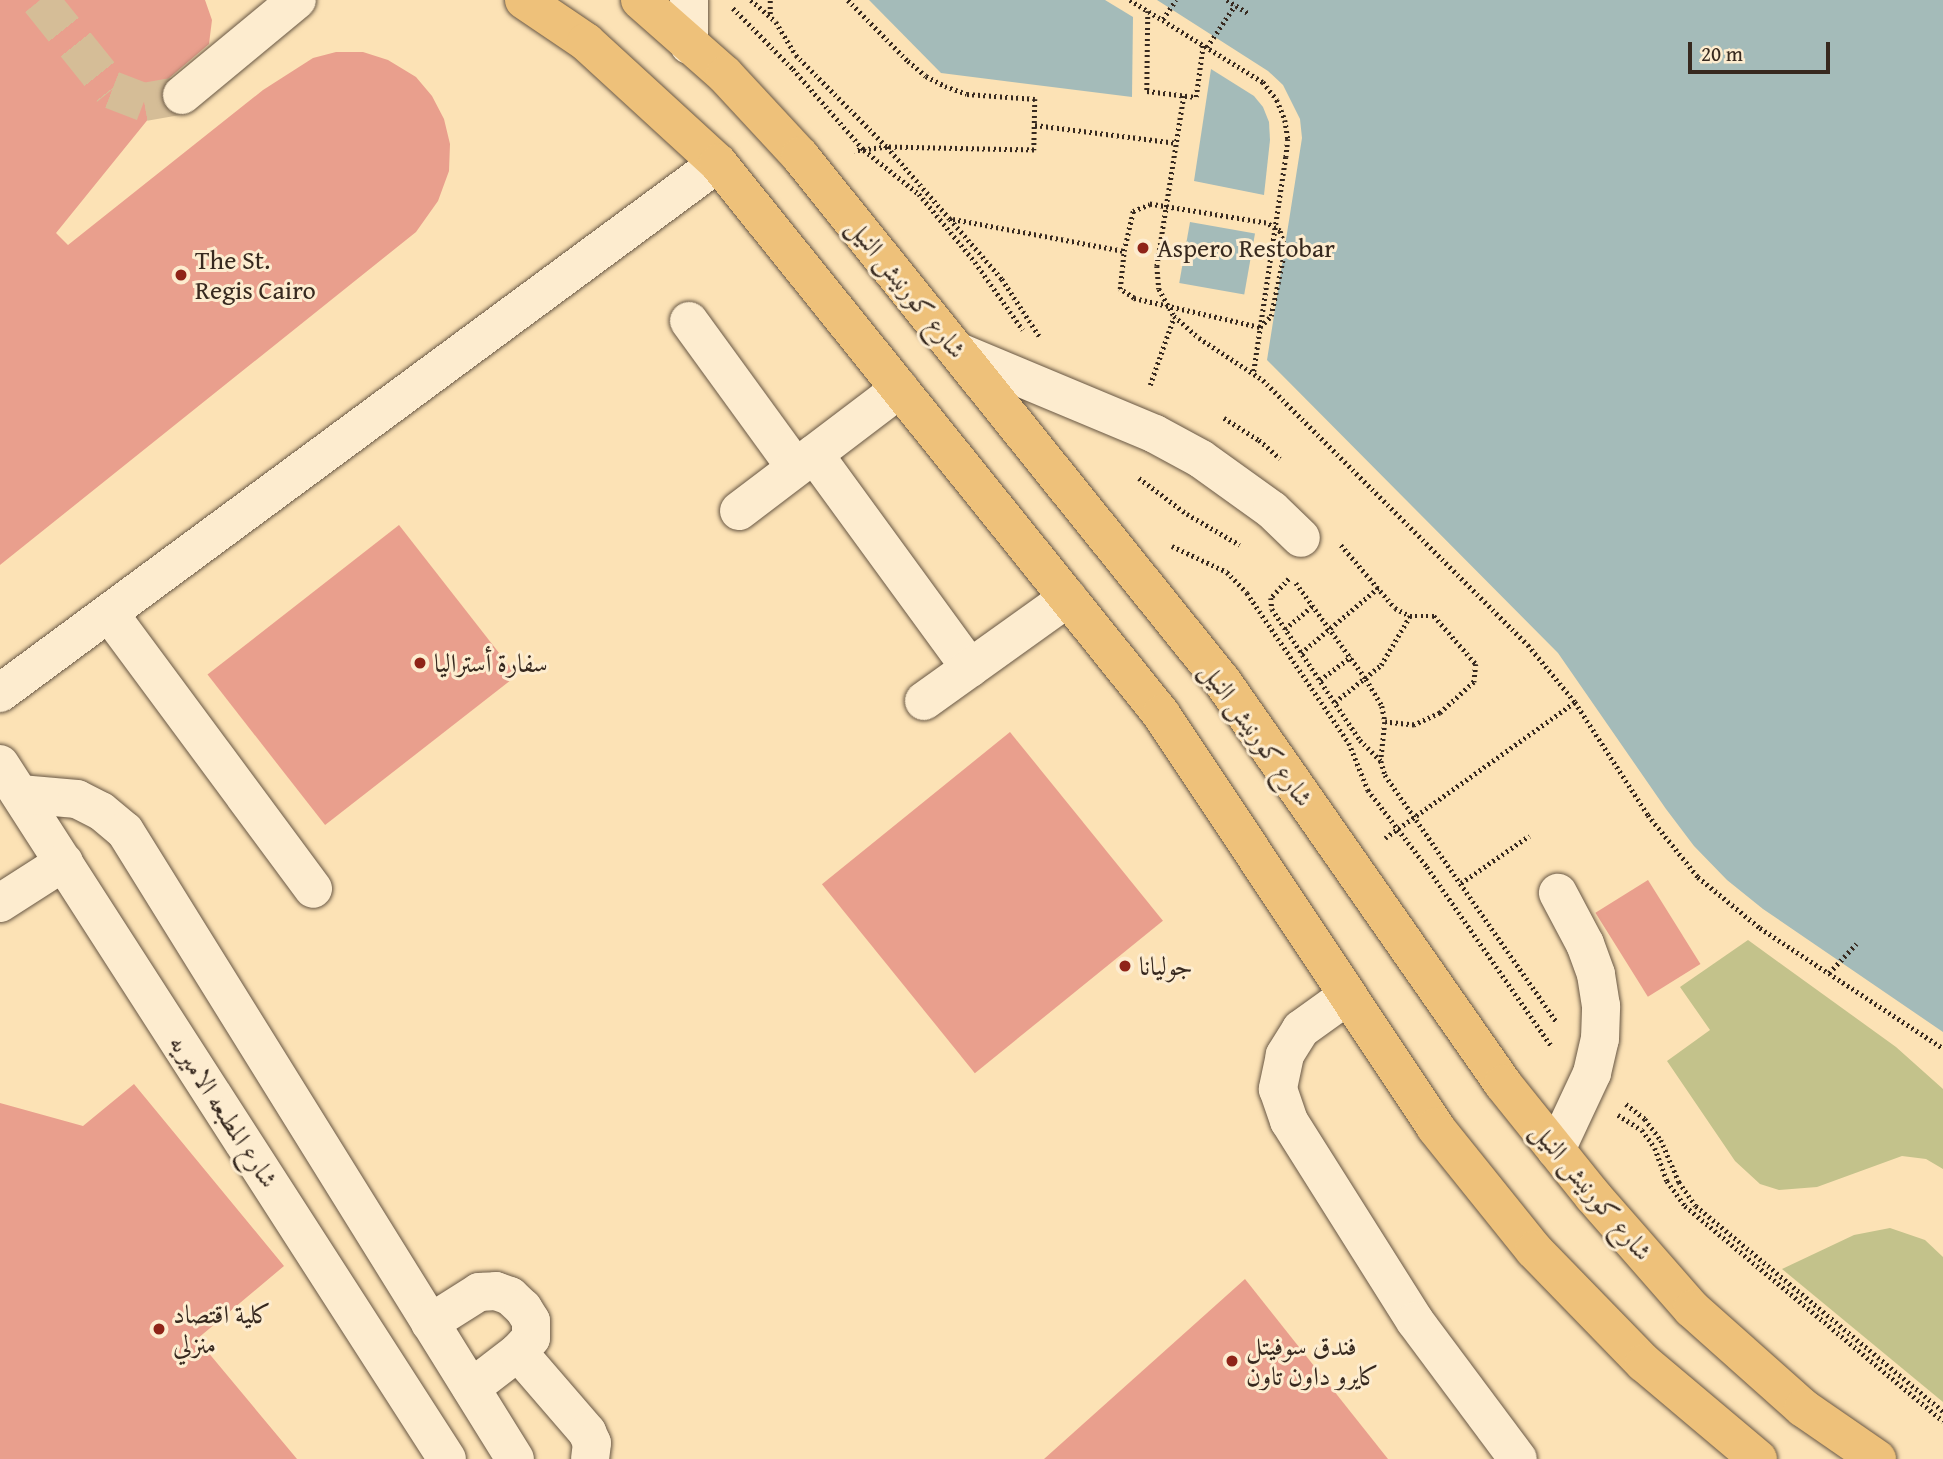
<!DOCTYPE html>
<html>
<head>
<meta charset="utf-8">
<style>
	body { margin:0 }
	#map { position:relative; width:1943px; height:1459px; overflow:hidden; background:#fce2b5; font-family:"Gentium Book Plus",Amiri,serif }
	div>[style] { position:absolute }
	.green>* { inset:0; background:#c3c28b }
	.water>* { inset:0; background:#a4bbb9; transform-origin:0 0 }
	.building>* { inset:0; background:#e99f8d; transform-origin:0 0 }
	.minor-tunnel>* { height:38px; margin-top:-19px; transform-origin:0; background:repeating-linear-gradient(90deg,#d5bd97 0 38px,transparent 0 57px) }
	.path>* { height:4.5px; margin-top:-2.25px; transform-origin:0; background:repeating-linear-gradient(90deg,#37291f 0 2px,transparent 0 5.5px) }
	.roads { filter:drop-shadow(0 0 2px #685744) drop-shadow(0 0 2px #685744) }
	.minor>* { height:38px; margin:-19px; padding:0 19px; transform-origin:19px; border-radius:19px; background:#fdeccf }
	.highway>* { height:38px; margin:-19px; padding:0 19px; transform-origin:19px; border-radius:19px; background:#eec17a }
	.path-bridge>* { height:4.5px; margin-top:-2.25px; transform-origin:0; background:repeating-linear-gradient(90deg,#37291f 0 2px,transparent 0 5.5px) }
	.dots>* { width:19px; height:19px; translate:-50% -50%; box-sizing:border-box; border:4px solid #fdeccf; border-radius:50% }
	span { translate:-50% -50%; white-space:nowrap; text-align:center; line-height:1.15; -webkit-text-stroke:6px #fdeccf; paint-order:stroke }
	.poi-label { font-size:26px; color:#37291f }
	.left { translate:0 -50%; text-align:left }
	.street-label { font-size:26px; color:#37291f }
	.scale { position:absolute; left:1688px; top:42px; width:142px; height:32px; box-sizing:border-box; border:4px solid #37291f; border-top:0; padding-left:9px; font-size:21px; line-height:24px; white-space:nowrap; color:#37291f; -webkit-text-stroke:5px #fdeccf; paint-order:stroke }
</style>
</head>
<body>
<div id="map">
	<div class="green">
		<div style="clip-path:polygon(1748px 940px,1896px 1047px,1943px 1089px,1943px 1169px,1926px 1159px,1902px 1156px,1817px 1187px,1779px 1190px,1760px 1184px,1735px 1161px,1667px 1061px,1710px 1030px,1680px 987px)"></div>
		<div style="clip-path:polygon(1890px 1228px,1925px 1240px,1943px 1257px,1943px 1402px,1782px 1269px,1854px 1235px)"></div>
	</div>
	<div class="water">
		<div style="clip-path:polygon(869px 0,1105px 0,1133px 17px,1132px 97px,941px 73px)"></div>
		<div style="clip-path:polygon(1157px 0,1943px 0,1943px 1032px,1763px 909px,1727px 880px,1694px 846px,1666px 809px,1558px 653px,1267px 360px,1302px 138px,1300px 119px,1283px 85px,1268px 71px)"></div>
		<div style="clip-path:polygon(1211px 69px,1254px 96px,1263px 107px,1269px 122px,1270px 140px,1264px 195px,1194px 181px)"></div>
		<div style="left:1190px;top:222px;width:66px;height:62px;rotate:10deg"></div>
	</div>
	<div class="building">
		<div style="clip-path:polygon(0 0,205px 0,212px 20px,209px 44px,168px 79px,161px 88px,162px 102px,56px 233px,68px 245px,263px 90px,313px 58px,336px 52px,363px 52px,388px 60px,416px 77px,432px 96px,444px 119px,450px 144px,449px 171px,438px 201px,416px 232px,0 565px)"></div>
		<div style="left:399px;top:525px;width:191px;height:243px;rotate:52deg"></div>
		<div style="left:1010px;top:732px;width:243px;height:242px;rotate:51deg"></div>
		<div style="left:1648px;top:880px;width:99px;height:62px;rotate:58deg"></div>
		<div style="clip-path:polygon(134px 1084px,284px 1266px,197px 1339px,297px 1459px,0 1459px,0 1103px,83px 1126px)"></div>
		<div style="clip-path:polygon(1245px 1279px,1388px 1459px,1044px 1459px)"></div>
	</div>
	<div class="minor-tunnel">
		<div style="left:40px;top:0;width:115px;rotate:51.3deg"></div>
		<div style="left:112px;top:90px;width:34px;rotate:21deg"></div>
		<div style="left:144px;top:102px;width:39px;rotate:-10deg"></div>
	</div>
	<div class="path">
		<div style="left:751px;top:0;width:33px;rotate:41deg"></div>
		<div style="left:776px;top:22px;width:39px;rotate:59deg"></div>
		<div style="left:796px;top:55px;width:129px;rotate:45.3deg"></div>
		<div style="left:887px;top:147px;width:96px;rotate:48.8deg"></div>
		<div style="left:950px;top:219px;width:79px;rotate:49.1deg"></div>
		<div style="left:1002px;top:279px;width:69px;rotate:56.8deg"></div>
		<div style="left:848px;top:0;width:86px;rotate:45.5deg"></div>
		<div style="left:908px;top:61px;width:23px;rotate:40deg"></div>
		<div style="left:926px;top:76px;width:21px;rotate:28deg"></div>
		<div style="left:945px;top:86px;width:23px;rotate:20deg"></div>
		<div style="left:967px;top:94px;width:68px;rotate:4.2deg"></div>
		<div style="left:1035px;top:99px;width:51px;rotate:91.1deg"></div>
		<div style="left:1034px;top:150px;width:147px;rotate:-178.8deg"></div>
		<div style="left:887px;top:147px;width:33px;rotate:173deg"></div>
		<div style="left:1130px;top:0;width:156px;rotate:31.7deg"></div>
		<div style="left:1263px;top:82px;width:23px;rotate:52deg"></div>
		<div style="left:1277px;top:100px;width:22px;rotate:68deg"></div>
		<div style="left:1285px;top:120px;width:19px;rotate:81deg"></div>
		<div style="left:1288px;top:139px;width:18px;rotate:96deg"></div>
		<div style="left:1286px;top:157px;width:217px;rotate:98.5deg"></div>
		<div style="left:1227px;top:0;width:25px;rotate:32deg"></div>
		<div style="left:733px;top:8px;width:86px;rotate:45.5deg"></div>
		<div style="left:793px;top:69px;width:108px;rotate:48.8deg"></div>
		<div style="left:864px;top:150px;width:70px;rotate:38.7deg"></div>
		<div style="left:919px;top:194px;width:88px;rotate:50.5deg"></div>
		<div style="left:975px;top:262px;width:83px;rotate:54.8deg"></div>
		<div style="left:1148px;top:11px;width:80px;rotate:90.7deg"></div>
		<div style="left:1147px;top:91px;width:49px;rotate:7deg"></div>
		<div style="left:1196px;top:97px;width:52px;rotate:-82.3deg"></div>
		<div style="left:770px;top:14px;width:14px;rotate:-90deg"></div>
		<div style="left:1163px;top:19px;width:23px;rotate:-56deg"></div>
		<div style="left:1207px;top:47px;width:50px;rotate:-56.3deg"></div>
		<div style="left:1184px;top:96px;width:172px;rotate:99deg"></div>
		<div style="left:1157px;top:266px;width:23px;rotate:85deg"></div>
		<div style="left:1159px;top:289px;width:31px;rotate:61deg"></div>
		<div style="left:1174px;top:316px;width:33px;rotate:41deg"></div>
		<div style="left:1199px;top:338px;width:77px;rotate:33.3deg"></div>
		<div style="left:1263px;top:380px;width:375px;rotate:45deg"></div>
		<div style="left:1528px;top:645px;width:74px;rotate:50.5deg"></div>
		<div style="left:1575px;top:702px;width:135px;rotate:57.1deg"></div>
		<div style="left:1648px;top:815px;width:80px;rotate:51.1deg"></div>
		<div style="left:1698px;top:877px;width:80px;rotate:39.4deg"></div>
		<div style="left:1760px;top:928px;width:219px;rotate:33.3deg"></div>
		<div style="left:1035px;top:125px;width:143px;rotate:7.2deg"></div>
		<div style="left:953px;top:219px;width:174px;rotate:10.6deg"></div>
		<div style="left:1134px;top:298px;width:17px;rotate:-147deg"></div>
		<div style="left:1120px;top:289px;width:38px;rotate:-84deg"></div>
		<div style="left:1124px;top:251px;width:41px;rotate:-77.3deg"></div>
		<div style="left:1133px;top:211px;width:18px;rotate:-22deg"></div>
		<div style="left:1150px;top:385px;width:72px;rotate:-70.6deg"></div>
		<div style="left:1224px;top:418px;width:41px;rotate:32.2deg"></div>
		<div style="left:1259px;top:440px;width:28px;rotate:41deg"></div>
		<div style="left:1139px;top:478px;width:60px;rotate:36.9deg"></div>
		<div style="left:1187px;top:514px;width:61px;rotate:30.3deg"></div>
		<div style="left:1341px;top:545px;width:83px;rotate:49.4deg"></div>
		<div style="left:1395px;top:608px;width:17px;rotate:28deg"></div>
		<div style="left:1410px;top:616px;width:24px"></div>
		<div style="left:1434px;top:616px;width:64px;rotate:48.8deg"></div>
		<div style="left:1476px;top:664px;width:18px;rotate:96deg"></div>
		<div style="left:1474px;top:682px;width:46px;rotate:137.6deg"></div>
		<div style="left:1440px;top:713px;width:29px;rotate:155deg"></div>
		<div style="left:1414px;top:725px;width:29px;rotate:-174deg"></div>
		<div style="left:1172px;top:546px;width:61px;rotate:25.3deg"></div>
		<div style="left:1227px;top:572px;width:29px;rotate:46deg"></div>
		<div style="left:1247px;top:593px;width:181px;rotate:55.8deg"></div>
		<div style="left:1349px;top:743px;width:51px;rotate:68deg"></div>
		<div style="left:1368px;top:790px;width:97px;rotate:52.5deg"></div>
		<div style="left:1427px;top:867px;width:219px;rotate:55.2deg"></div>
		<div style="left:1289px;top:579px;width:26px;rotate:133deg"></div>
		<div style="left:1271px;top:598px;width:11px;rotate:85deg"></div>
		<div style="left:1272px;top:609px;width:158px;rotate:56.1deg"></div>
		<div style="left:1360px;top:740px;width:30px;rotate:45deg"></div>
		<div style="left:1296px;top:583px;width:119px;rotate:53.9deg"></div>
		<div style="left:1366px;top:679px;width:31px;rotate:59deg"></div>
		<div style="left:1382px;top:706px;width:16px;rotate:79deg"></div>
		<div style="left:1385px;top:722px;width:39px;rotate:96deg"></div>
		<div style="left:1381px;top:761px;width:15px;rotate:74deg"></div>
		<div style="left:1385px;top:775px;width:300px;rotate:55.2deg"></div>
		<div style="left:1285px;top:629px;width:38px;rotate:-40deg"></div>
		<div style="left:1301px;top:653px;width:102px;rotate:-40.2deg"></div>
		<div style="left:1320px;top:680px;width:39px;rotate:-37deg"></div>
		<div style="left:1335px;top:702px;width:59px;rotate:-38.8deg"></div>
		<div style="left:1381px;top:665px;width:57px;rotate:-59.4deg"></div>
		<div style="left:1385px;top:838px;width:234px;rotate:-35.6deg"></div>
		<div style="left:1461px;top:883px;width:83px;rotate:-34.7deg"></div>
		<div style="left:1829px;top:973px;width:40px;rotate:-47deg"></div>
		<div style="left:1626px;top:1104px;width:24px;rotate:38deg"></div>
		<div style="left:1645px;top:1119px;width:26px;rotate:53deg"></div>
		<div style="left:1661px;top:1140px;width:46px;rotate:66.8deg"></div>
		<div style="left:1679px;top:1182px;width:29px;rotate:55deg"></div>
		<div style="left:1696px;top:1206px;width:321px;rotate:39.7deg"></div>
		<div style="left:1618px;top:1115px;width:28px;rotate:32deg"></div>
		<div style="left:1642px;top:1130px;width:22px;rotate:54deg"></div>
		<div style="left:1655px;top:1148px;width:35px;rotate:70deg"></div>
		<div style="left:1667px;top:1181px;width:31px;rotate:54deg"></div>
		<div style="left:1685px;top:1206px;width:336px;rotate:39.8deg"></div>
	</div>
	<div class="roads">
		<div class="minor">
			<div style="left:689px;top:0;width:45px;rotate:90deg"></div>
			<div style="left:182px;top:95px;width:149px;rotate:-39.6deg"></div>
			<div style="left:689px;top:321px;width:180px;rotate:54deg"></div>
			<div style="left:959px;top:352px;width:212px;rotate:22.7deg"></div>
			<div style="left:1155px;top:434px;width:52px;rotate:28.5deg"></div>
			<div style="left:1201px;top:459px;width:87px;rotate:35.7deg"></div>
			<div style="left:1272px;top:510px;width:40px;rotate:44deg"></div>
			<div style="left:814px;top:454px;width:265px;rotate:53.9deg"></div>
			<div style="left:739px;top:511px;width:202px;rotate:-37.2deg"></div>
			<div style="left:109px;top:613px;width:343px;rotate:53.5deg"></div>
			<div style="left:0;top:693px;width:892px;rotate:-36.43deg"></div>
			<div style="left:924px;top:701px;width:177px;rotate:-35.6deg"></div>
			<div style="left:0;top:764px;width:826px;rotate:57.25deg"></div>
			<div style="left:20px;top:794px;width:57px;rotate:5deg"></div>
			<div style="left:77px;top:799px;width:27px;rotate:27deg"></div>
			<div style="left:101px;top:811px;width:31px;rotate:40deg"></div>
			<div style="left:125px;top:831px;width:739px;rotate:58.16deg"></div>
			<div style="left:0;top:903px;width:76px;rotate:-32.6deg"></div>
			<div style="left:1347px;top:996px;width:57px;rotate:144.3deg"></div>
			<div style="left:1301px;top:1029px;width:31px;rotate:122deg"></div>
			<div style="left:1285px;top:1055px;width:35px;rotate:102deg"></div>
			<div style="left:1278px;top:1089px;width:34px;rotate:71deg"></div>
			<div style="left:1289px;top:1121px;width:236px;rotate:57.8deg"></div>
			<div style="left:1415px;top:1321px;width:172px;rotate:53.3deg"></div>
			<div style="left:1556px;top:1150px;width:85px;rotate:-64.9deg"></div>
			<div style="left:1592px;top:1073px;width:35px;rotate:-77deg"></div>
			<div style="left:1600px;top:1039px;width:33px;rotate:-88deg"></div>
			<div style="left:1601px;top:1006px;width:32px;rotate:-99deg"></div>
			<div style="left:1596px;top:974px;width:32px;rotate:-110deg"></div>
			<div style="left:1585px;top:944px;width:58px;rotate:-117.9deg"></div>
			<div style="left:430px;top:1323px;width:58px;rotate:-32.3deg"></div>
			<div style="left:479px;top:1292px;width:17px;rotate:-3deg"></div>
			<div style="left:496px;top:1291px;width:15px;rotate:20deg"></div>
			<div style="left:510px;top:1296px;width:18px;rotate:43deg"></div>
			<div style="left:523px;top:1308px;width:15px;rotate:58deg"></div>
			<div style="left:531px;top:1321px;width:17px;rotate:90deg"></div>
			<div style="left:531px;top:1338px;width:19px;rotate:133deg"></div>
			<div style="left:518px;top:1352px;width:59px;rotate:142.5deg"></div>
			<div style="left:518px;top:1352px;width:106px;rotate:49.2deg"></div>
			<div style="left:587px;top:1432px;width:12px;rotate:66deg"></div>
			<div style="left:592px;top:1443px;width:16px;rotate:97deg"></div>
		</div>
		<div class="highway">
			<div style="left:524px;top:0;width:75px;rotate:34.1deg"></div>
			<div style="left:586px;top:42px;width:179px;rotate:42.5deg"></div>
			<div style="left:718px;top:163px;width:707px;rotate:51.2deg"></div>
			<div style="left:1161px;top:714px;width:496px;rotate:56.4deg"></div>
			<div style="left:1435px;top:1127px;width:158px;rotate:51.2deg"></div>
			<div style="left:1534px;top:1250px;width:158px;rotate:45.8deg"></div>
			<div style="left:1644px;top:1363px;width:149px;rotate:40.1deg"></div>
			<div style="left:640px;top:0;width:113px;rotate:41.4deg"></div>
			<div style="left:725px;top:75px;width:110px;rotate:47.2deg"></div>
			<div style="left:800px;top:156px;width:674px;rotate:51.21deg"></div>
			<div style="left:1222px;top:681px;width:491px;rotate:55.1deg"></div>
			<div style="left:1503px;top:1084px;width:144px;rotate:51.2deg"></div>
			<div style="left:1593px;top:1196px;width:150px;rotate:48.8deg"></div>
			<div style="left:1692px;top:1309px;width:149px;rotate:41.7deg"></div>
			<div style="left:1803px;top:1408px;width:90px;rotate:34.6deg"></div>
		</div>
	</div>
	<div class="path-bridge">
		<div style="left:1134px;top:298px;width:129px;rotate:13deg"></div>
		<div style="left:1260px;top:327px;width:16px;rotate:-45deg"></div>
		<div style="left:1271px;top:316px;width:68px;rotate:-78.2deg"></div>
		<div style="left:1285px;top:249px;width:19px;rotate:-106deg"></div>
		<div style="left:1280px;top:231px;width:16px;rotate:-150deg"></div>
		<div style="left:1266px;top:223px;width:118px;rotate:-170.7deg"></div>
	</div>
	<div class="dots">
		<div style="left:1143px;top:248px;background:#8f2418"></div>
		<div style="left:181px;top:275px;background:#8f2418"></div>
		<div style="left:420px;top:663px;background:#8f2418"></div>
		<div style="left:1125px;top:966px;background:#8f2418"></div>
		<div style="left:159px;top:1329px;background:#8f2418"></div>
		<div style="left:1232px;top:1361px;background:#8f2418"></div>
	</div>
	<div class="poi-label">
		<span class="left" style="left:1157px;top:248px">Aspero Restobar</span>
		<span class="left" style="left:195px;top:275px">The St.<br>Regis Cairo</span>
		<span class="left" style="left:434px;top:663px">سفارة أستراليا</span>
		<span class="left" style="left:1139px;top:966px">جوليانا</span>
		<span class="left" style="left:173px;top:1329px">كلية اقتصاد<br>منزلي</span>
		<span class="left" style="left:1246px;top:1361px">فندق سوفيتل<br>كايرو داون تاون</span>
	</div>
	<div class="street-label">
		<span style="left:907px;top:288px;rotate:51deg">شارع كورنيش النيل</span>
		<span style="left:1257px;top:734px;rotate:54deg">شارع كورنيش النيل</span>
		<span style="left:224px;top:1111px;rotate:57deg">شارع المطبعه الاميريه</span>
		<span style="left:1592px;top:1191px;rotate:50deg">شارع كورنيش النيل</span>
	</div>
	<div class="scale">20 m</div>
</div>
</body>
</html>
